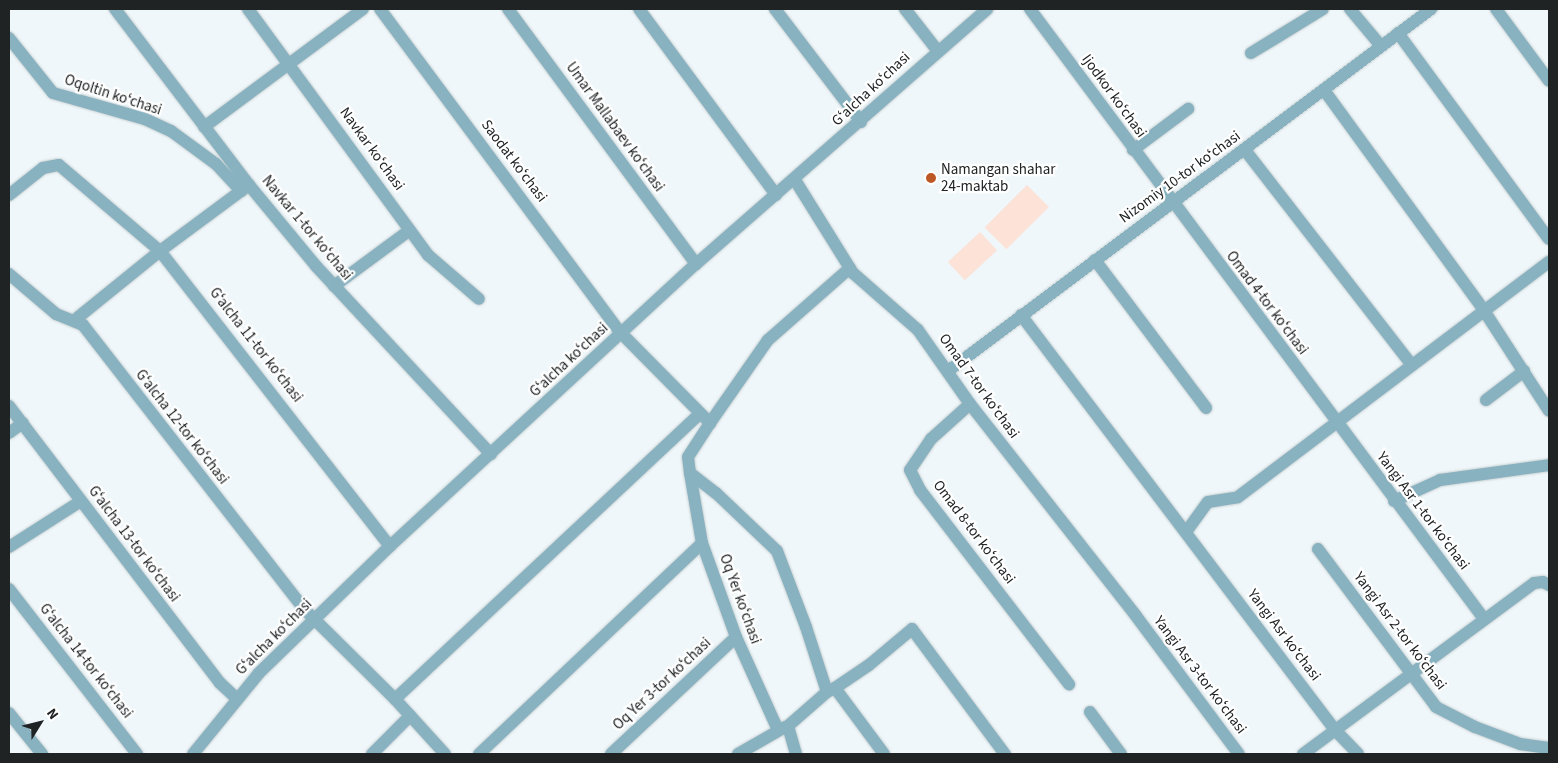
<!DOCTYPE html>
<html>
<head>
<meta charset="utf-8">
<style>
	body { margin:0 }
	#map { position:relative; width:1558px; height:763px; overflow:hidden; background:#eff7fa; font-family:"Source Sans 3",sans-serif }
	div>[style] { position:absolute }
	.green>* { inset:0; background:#fce2d7; transform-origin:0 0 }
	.roads { filter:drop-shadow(0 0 1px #cad1d3) drop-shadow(0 0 1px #cad1d3) }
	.minor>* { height:12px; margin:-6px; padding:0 6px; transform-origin:6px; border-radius:6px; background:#89b2c1 }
	.dots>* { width:14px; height:14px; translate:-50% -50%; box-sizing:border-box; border:2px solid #fff; border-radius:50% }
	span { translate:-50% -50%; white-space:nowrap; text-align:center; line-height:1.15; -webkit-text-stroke:4.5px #fff; paint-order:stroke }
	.street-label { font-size:15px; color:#202324 }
	.poi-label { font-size:15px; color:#202324 }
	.left { translate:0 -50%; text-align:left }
	.frame { position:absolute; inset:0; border:10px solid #202324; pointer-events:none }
	.north { position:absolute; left:15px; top:698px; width:50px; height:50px; -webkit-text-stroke:4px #fff; paint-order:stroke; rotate:54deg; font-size:14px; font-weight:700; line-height:20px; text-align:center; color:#202324 }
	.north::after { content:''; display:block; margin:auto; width:18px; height:22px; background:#202324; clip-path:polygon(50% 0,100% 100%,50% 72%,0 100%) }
</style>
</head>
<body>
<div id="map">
	<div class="green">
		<div style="left:1027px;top:185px;width:31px;height:60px;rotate:45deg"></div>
		<div style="left:980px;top:232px;width:25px;height:44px;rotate:47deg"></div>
	</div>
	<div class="roads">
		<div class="minor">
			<div style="left:115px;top:9px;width:221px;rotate:52.7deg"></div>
			<div style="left:249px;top:185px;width:105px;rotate:50.4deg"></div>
			<div style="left:316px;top:266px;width:257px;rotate:47.1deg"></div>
			<div style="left:248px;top:9px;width:305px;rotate:53.8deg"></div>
			<div style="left:428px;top:255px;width:67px;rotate:40.8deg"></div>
			<div style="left:380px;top:9px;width:404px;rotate:53.4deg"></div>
			<div style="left:621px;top:333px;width:127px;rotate:45.3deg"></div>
			<div style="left:710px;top:423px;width:40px;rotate:122.9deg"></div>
			<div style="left:688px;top:457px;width:16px;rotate:83deg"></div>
			<div style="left:690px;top:473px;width:33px;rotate:38deg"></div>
			<div style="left:716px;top:493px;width:84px;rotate:43.6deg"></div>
			<div style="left:777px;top:551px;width:81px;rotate:69.1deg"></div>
			<div style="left:806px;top:627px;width:68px;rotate:72.1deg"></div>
			<div style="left:827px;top:692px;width:9px;rotate:-27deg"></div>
			<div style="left:835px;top:688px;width:82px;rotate:53.4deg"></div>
			<div style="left:508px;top:9px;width:317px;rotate:53.6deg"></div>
			<div style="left:639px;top:9px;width:231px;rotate:53.6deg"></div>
			<div style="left:775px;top:9px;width:142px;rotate:52.7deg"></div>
			<div style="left:905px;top:9px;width:52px;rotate:52deg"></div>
			<div style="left:1030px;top:9px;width:760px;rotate:53.34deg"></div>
			<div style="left:1350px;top:9px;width:48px;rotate:50deg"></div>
			<div style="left:1496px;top:9px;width:89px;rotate:53.6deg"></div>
			<div style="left:1398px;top:33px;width:255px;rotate:53.8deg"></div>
			<div style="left:9px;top:38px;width:70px;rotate:51.3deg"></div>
			<div style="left:53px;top:93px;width:96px;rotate:15.8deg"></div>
			<div style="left:145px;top:119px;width:29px;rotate:25deg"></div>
			<div style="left:171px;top:131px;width:56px;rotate:36.3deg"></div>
			<div style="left:216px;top:164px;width:37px;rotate:47deg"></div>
			<div style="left:1251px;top:53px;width:84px;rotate:-31.4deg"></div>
			<div style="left:1324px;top:90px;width:271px;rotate:54deg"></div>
			<div style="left:1483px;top:309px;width:121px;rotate:57.1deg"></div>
			<div style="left:204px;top:127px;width:198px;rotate:-36.6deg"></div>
			<div style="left:1133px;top:150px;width:69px;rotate:-36.7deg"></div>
			<div style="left:1245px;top:150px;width:271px;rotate:52.2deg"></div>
			<div style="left:795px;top:180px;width:110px;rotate:58.1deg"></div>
			<div style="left:853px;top:273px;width:86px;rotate:41.2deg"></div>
			<div style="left:918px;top:330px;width:90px;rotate:54.9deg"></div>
			<div style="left:970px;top:404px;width:269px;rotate:51.9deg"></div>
			<div style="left:1136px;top:616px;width:172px;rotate:53.3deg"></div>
			<div style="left:9px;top:195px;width:43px;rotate:-38.5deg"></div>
			<div style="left:43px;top:168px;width:16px;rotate:-11deg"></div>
			<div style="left:59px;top:165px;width:133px;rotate:40.4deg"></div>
			<div style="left:160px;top:251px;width:111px;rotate:-36.6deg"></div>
			<div style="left:1095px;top:260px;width:185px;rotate:53.1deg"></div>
			<div style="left:9px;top:274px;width:62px;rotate:40.4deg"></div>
			<div style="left:56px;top:314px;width:29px;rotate:22deg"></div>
			<div style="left:83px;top:325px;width:358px;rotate:52.1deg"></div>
			<div style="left:303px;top:608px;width:129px;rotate:44.7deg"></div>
			<div style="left:395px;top:699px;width:74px;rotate:47.7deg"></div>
			<div style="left:334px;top:286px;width:94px;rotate:-36.4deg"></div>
			<div style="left:1021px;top:315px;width:520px;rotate:52.89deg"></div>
			<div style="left:1335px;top:730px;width:33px;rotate:46deg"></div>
			<div style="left:76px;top:319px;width:108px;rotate:-39deg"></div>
			<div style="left:160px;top:251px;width:374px;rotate:52.1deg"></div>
			<div style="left:948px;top:371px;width:604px;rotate:-36.85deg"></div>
			<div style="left:1486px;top:400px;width:48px;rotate:-37.3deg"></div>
			<div style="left:970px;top:404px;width:52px;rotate:138.1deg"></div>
			<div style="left:931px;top:439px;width:37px;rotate:124deg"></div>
			<div style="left:910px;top:470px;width:22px;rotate:63deg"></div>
			<div style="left:920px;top:490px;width:245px;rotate:52.5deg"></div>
			<div style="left:9px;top:406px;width:348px;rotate:52.7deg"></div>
			<div style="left:220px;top:683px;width:23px;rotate:43deg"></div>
			<div style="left:710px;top:423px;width:101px;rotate:-55.1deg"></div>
			<div style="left:768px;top:340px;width:109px;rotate:-41.3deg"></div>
			<div style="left:9px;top:433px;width:17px;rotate:-36deg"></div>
			<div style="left:690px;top:473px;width:71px;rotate:80.3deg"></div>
			<div style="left:702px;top:543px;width:100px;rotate:70.1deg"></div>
			<div style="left:736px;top:637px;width:102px;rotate:65.7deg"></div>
			<div style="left:1394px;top:501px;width:51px;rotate:-24.5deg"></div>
			<div style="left:1440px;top:480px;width:110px;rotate:-7.8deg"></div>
			<div style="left:1186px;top:532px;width:37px;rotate:-54deg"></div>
			<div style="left:1208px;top:502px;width:30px;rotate:-9deg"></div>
			<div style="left:1238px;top:497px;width:390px;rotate:-37.1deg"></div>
			<div style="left:9px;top:547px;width:85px;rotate:-32.6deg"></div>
			<div style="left:1318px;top:549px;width:197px;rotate:53.2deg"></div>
			<div style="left:1436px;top:707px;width:44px;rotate:27.1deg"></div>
			<div style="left:1475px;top:727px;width:48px;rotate:20.7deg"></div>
			<div style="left:1520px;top:744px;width:29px;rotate:8deg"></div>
			<div style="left:9px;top:589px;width:209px;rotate:52.2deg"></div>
			<div style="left:835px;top:688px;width:41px;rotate:-34.1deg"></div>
			<div style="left:869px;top:665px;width:56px;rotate:-39.9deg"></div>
			<div style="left:912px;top:629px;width:156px;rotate:53.4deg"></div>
			<div style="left:395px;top:699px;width:416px;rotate:-43.1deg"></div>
			<div style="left:1090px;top:712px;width:52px;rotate:53.6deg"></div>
			<div style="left:9px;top:713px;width:53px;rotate:51.2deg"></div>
			<div style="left:193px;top:754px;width:104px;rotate:-50.8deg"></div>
			<div style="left:259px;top:673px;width:182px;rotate:-44.1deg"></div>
			<div style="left:390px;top:546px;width:416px;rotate:-42.7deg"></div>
			<div style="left:696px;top:264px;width:387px;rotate:-41.2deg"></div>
			<div style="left:372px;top:754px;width:54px;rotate:-45deg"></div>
			<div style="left:479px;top:754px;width:307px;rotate:-43.4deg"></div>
			<div style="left:611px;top:754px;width:171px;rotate:-43.1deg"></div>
			<div style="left:738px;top:754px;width:54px;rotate:-29.9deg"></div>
			<div style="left:796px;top:754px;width:29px;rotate:-106deg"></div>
			<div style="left:788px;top:726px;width:52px;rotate:-41.1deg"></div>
			<div style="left:1303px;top:754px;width:287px;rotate:-36.5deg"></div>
			<div style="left:1534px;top:583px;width:9px;rotate:-6deg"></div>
			<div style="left:1543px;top:582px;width:7px;rotate:27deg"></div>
		</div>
	</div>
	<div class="dots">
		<div style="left:931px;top:178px;background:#bd5826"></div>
	</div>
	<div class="street-label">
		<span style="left:871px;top:89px;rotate:-43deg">Gʻalcha koʻchasi</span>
		<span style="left:113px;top:95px;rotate:18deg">Oqoltin koʻchasi</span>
		<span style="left:1114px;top:96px;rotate:54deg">Ijodkor koʻchasi</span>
		<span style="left:615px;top:127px;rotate:54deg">Umar Mallabaev koʻchasi</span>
		<span style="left:372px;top:149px;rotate:54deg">Navkar koʻchasi</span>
		<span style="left:514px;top:161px;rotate:53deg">Saodat koʻchasi</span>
		<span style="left:1180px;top:177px;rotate:-36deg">Nizomiy 10-tor koʻchasi</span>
		<span style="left:307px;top:228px;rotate:50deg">Navkar 1-tor koʻchasi</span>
		<span style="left:1267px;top:303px;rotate:53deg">Omad 4-tor koʻchasi</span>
		<span style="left:256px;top:345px;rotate:52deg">Gʻalcha 11-tor koʻchasi</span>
		<span style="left:569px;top:360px;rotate:-43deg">Gʻalcha koʻchasi</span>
		<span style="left:979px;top:386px;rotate:54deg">Omad 7-tor koʻchasi</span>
		<span style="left:182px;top:427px;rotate:52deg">Gʻalcha 12-tor koʻchasi</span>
		<span style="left:1423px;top:511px;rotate:53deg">Yangi Asr 1-tor koʻchasi</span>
		<span style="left:974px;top:532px;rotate:53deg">Omad 8-tor koʻchasi</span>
		<span style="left:134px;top:544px;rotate:53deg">Gʻalcha 13-tor koʻchasi</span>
		<span style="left:740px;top:599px;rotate:70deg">Oq Yer koʻchasi</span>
		<span style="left:1400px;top:631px;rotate:53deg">Yangi Asr 2-tor koʻchasi</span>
		<span style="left:1284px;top:635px;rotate:53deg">Yangi Asr koʻchasi</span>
		<span style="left:274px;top:637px;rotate:-45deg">Gʻalcha koʻchasi</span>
		<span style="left:86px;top:661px;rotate:52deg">Gʻalcha 14-tor koʻchasi</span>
		<span style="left:1200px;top:675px;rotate:53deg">Yangi Asr 3-tor koʻchasi</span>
		<span style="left:662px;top:684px;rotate:-43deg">Oq Yer 3-tor koʻchasi</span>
	</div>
	<div class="poi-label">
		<span class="left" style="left:941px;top:178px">Namangan shahar<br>24-maktab</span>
	</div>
	<div class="frame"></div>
	<div class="north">N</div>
</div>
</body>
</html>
